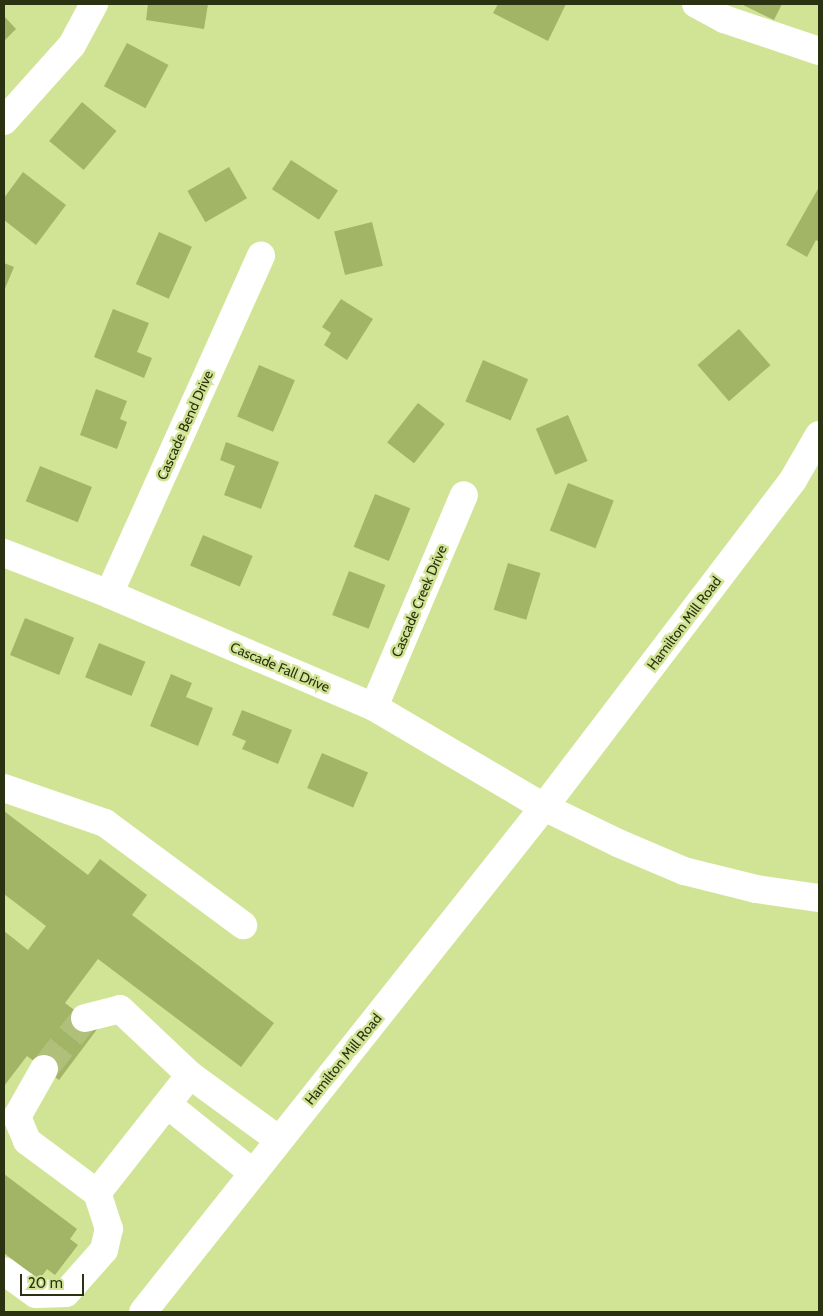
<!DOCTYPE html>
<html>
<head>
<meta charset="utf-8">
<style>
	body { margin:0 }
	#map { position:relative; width:823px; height:1316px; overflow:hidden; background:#d1e495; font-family:Cabin,sans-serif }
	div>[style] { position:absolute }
	.building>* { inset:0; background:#a2b466; transform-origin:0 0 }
	.minor-tunnel>* { height:28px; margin-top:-14px; transform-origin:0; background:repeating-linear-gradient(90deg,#b0c07b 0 28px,transparent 0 42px) }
	.minor>* { height:28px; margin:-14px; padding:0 14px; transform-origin:14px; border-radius:14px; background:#fff }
	.major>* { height:28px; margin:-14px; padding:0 14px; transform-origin:14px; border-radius:14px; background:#fff }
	span { translate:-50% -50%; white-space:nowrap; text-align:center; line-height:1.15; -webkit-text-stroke:5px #d1e495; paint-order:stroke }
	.street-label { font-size:14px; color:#2b3211 }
	.frame { position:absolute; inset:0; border:5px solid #2b3211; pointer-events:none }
	.scale { position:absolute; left:20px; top:1274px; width:64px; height:22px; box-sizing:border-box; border:2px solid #2b3211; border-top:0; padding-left:6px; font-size:15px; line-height:18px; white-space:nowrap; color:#2b3211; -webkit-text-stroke:4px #d1e495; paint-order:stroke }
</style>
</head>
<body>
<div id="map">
	<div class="building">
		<div style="clip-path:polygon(148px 4px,208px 4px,204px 29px,146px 20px)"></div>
		<div style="clip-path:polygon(498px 4px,566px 4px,548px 41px,493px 13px)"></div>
		<div style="clip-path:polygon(741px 4px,782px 4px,774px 20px)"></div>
		<div style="clip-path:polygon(4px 16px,16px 29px,4px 41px)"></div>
		<div style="left:127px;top:43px;width:47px;height:49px;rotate:28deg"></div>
		<div style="left:82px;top:102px;width:45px;height:51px;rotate:40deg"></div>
		<div style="left:291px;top:160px;width:56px;height:35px;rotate:33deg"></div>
		<div style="left:229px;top:167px;width:36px;height:48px;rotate:60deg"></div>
		<div style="clip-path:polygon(23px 172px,66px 205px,36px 245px,4px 220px,4px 198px)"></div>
		<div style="clip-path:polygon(819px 187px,819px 242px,816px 240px,807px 257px,786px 245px)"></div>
		<div style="left:372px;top:222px;width:45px;height:39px;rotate:76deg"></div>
		<div style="left:159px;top:232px;width:36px;height:57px;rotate:24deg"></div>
		<div style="clip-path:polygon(4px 263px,14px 267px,4px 291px)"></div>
		<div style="clip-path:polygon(341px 299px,373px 319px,347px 360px,324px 345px,331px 333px,322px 327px)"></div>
		<div style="clip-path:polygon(113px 309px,149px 323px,137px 352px,152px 358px,144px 378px,94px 357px)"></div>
		<div style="left:739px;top:329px;width:48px;height:55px;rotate:49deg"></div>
		<div style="left:483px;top:360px;width:49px;height:45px;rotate:23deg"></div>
		<div style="left:259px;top:365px;width:39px;height:56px;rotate:23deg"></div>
		<div style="clip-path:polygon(96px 389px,127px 401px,120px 419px,127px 422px,117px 449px,80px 435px)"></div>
		<div style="left:418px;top:403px;width:34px;height:50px;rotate:38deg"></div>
		<div style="left:568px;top:415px;width:50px;height:35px;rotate:67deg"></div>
		<div style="clip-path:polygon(226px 442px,279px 462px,261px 509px,224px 495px,235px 466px,220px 460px)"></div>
		<div style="left:40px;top:466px;width:56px;height:38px;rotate:22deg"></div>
		<div style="left:568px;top:483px;width:49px;height:51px;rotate:21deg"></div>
		<div style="left:375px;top:494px;width:38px;height:57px;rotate:22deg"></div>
		<div style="left:203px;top:535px;width:54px;height:33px;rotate:23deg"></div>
		<div style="left:508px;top:563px;width:34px;height:49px;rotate:17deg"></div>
		<div style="left:349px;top:571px;width:39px;height:47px;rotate:21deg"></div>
		<div style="left:25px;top:618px;width:53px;height:40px;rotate:22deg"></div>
		<div style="left:99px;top:643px;width:50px;height:37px;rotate:22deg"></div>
		<div style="clip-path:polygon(171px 674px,192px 683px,186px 697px,213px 708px,198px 746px,150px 726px)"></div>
		<div style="clip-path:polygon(242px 710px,292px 730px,278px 764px,242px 749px,246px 741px,232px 735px)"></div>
		<div style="left:322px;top:753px;width:50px;height:38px;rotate:23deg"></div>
		<div style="clip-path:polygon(4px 811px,88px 875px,100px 859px,147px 895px,132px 915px,274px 1023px,241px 1067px,98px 959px,65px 1003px,98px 1028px,59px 1080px,27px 1056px,4px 1086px,4px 931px,28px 950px,46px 926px,4px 894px)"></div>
		<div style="clip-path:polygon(4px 1174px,77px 1229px,70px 1239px,78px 1245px,55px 1275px,47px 1269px,39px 1280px,4px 1253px)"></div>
	</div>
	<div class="minor-tunnel">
		<div style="left:44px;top:1069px;width:65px;rotate:-51.2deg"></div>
	</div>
	<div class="minor">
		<div style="left:696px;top:4px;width:32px;rotate:28deg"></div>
		<div style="left:724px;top:19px;width:100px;rotate:18.6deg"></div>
		<div style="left:4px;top:121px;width:102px;rotate:-48.2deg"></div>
		<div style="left:72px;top:45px;width:47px;rotate:-61.8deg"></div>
		<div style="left:4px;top:553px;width:113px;rotate:21.3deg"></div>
		<div style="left:109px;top:594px;width:288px;rotate:23.1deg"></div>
		<div style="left:374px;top:707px;width:197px;rotate:30.5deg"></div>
		<div style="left:544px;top:807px;width:82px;rotate:25.9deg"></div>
		<div style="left:618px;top:843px;width:72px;rotate:23deg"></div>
		<div style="left:684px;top:871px;width:74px;rotate:14deg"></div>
		<div style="left:756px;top:889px;width:64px;rotate:8.1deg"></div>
		<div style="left:109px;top:594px;width:371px;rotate:-65.8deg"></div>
		<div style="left:374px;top:707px;width:230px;rotate:-67deg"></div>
		<div style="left:4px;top:788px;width:107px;rotate:19.1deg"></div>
		<div style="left:105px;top:823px;width:172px;rotate:36.5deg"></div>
		<div style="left:85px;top:1018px;width:36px;rotate:-14deg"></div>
		<div style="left:120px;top:1009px;width:96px;rotate:43.3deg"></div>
		<div style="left:190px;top:1075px;width:110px;rotate:36.1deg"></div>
		<div style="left:44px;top:1069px;width:55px;rotate:119.4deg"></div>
		<div style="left:17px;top:1117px;width:26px;rotate:67deg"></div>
		<div style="left:27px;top:1141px;width:87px;rotate:36.6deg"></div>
		<div style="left:168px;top:1105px;width:109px;rotate:38.7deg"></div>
		<div style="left:4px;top:1271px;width:39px;rotate:36deg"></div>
		<div style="left:36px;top:1294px;width:30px;rotate:-2deg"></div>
		<div style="left:66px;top:1293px;width:57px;rotate:-48.5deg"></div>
		<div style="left:104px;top:1250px;width:22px;rotate:-77deg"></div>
		<div style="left:109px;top:1229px;width:38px;rotate:-108deg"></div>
		<div style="left:97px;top:1193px;width:150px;rotate:-51.8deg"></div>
	</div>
	<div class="major">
		<div style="left:143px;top:1312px;width:645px;rotate:-51.55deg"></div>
		<div style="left:544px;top:807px;width:411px;rotate:-52.7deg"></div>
		<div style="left:793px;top:480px;width:52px;rotate:-60deg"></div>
	</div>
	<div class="street-label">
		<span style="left:185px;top:425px;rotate:-66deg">Cascade Bend Drive</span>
		<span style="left:419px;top:601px;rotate:-67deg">Cascade Creek Drive</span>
		<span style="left:684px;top:623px;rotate:-53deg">Hamilton Mill Road</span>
		<span style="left:280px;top:667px;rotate:23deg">Cascade Fall Drive</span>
		<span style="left:343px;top:1059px;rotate:-51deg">Hamilton Mill Road</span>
	</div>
	<div class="frame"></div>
	<div class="scale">20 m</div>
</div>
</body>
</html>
